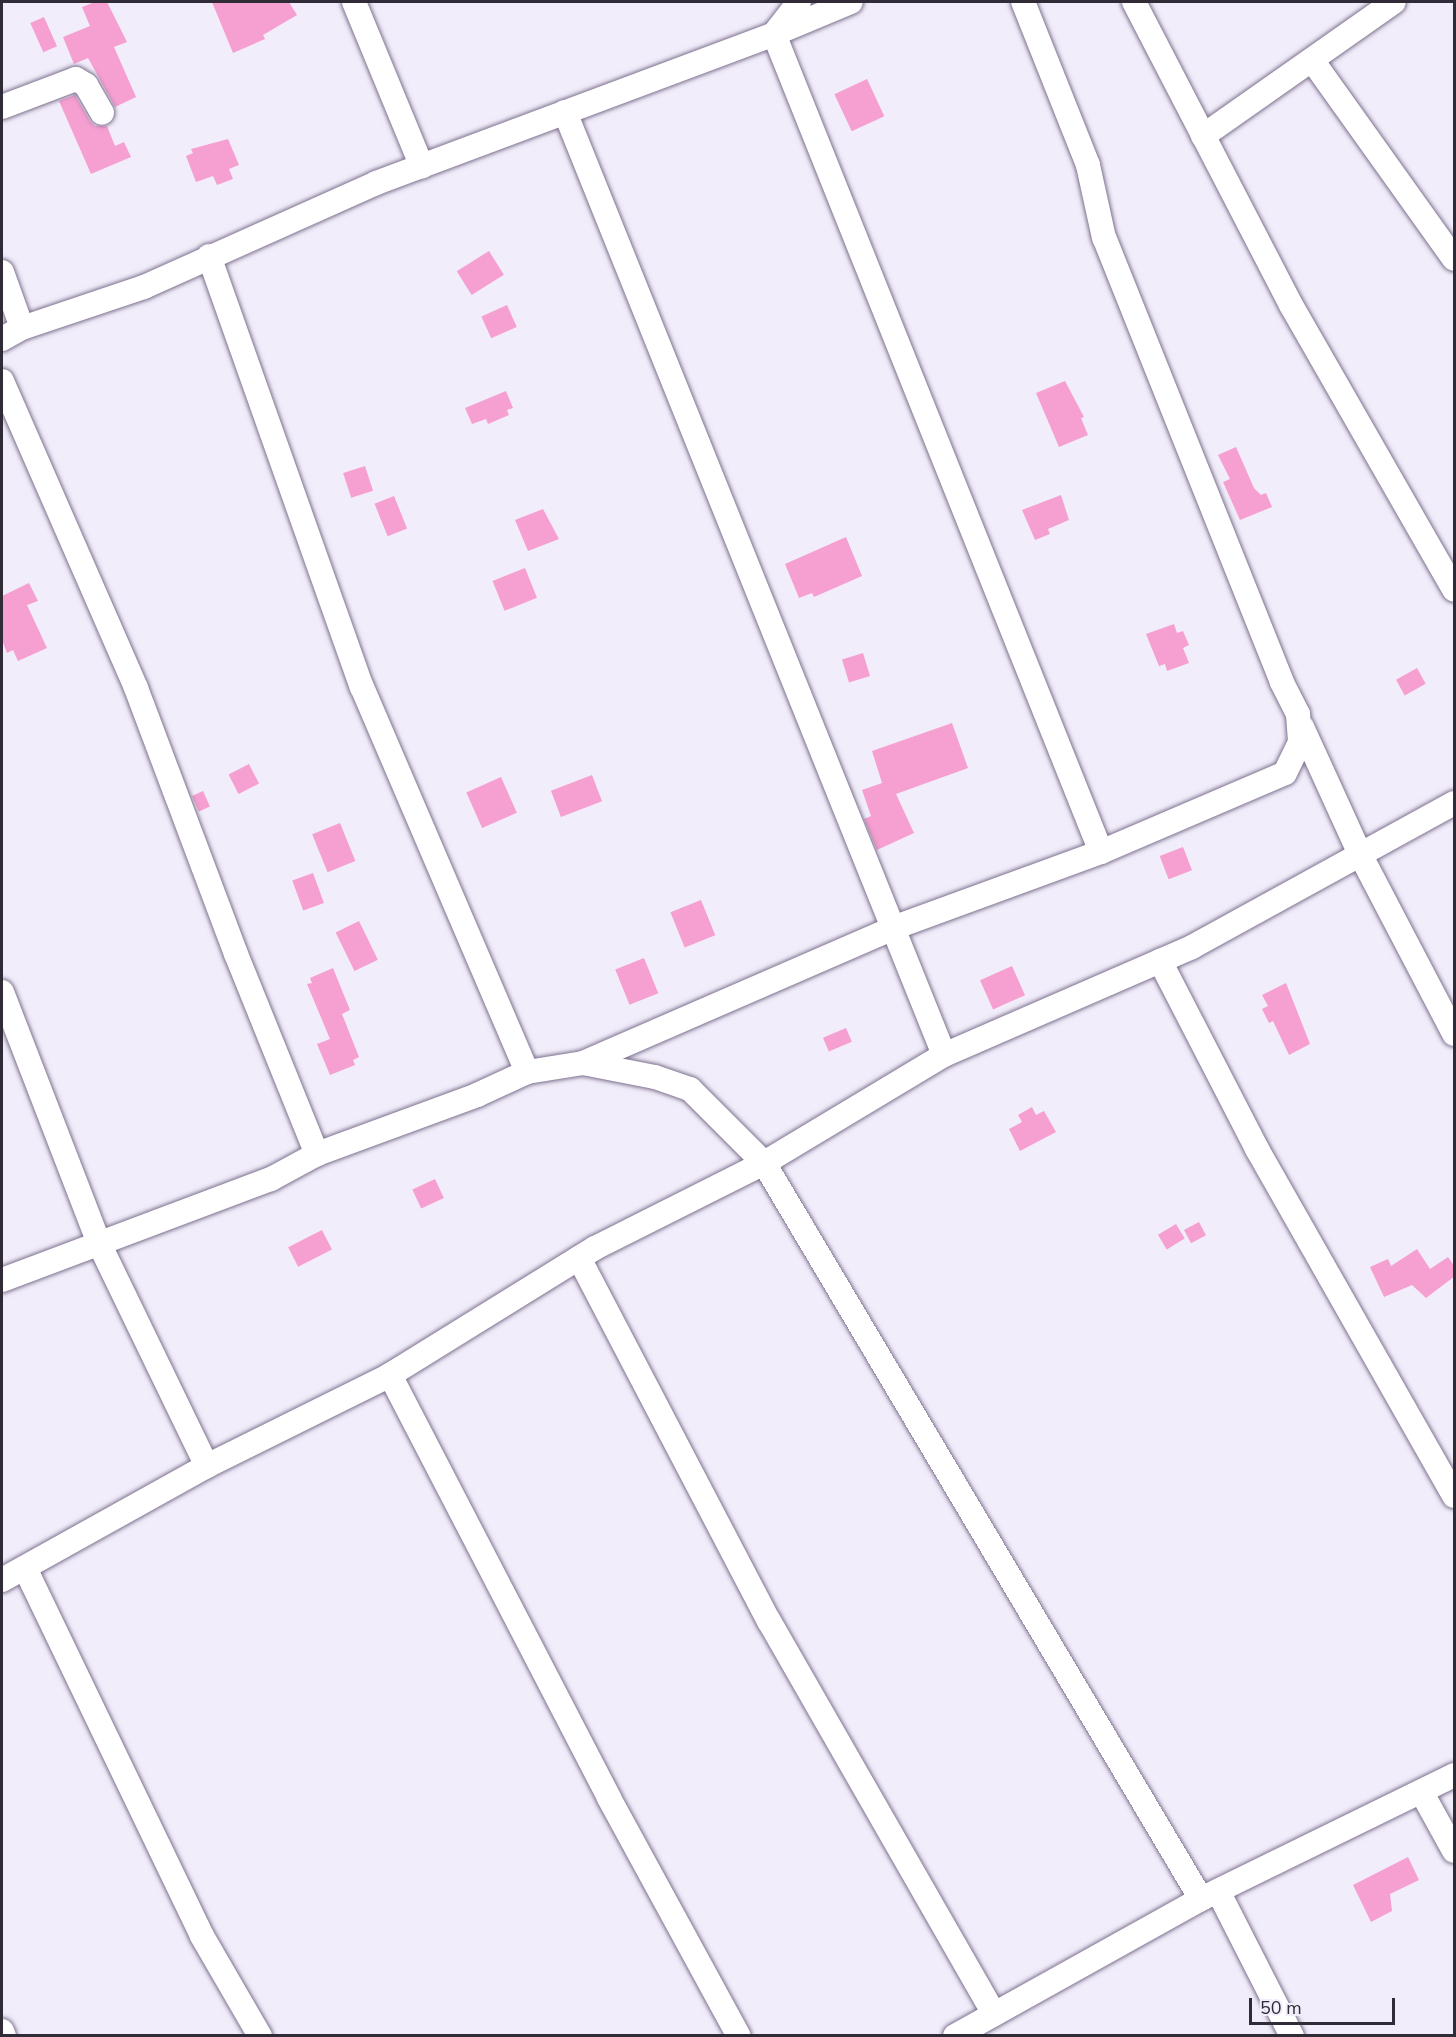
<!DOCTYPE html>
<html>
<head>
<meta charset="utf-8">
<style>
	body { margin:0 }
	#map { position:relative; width:1456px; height:2037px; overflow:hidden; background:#f2edfa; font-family:"Nunito Sans",sans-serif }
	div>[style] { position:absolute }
	.building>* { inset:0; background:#f69fd1; transform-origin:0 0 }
	.roads { filter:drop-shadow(0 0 2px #7e718f) drop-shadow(0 0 2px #7e718f) }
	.minor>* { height:24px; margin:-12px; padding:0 12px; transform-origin:12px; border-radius:12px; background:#fff }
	span { translate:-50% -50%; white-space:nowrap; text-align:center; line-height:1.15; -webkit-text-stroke:4.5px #f2edfa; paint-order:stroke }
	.frame { position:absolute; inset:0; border:3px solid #302b37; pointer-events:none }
	.scale { position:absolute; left:1249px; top:1998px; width:146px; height:27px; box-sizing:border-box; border:3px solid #302b37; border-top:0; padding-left:8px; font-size:18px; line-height:21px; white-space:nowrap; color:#302b37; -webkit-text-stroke:4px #f2edfa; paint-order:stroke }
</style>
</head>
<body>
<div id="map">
	<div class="building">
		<div style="clip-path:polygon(95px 2px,107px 2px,127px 42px,114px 47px,136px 97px,115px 107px,88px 58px,74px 64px,63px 37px,90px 26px,82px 7px)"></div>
		<div style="clip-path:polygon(212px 2px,289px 2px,297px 15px,263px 35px,265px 39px,233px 53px)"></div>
		<div style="left:44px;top:17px;width:32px;height:15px;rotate:66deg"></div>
		<div style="left:867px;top:79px;width:41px;height:36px;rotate:65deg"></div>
		<div style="clip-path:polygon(75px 95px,90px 121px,95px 126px,107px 126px,115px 146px,124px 142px,131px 157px,91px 174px,59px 101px)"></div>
		<div style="clip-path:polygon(228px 139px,239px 165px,229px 169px,233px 179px,217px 185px,213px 176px,196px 182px,186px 156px,193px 153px,191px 149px)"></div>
		<div style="left:489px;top:251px;width:28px;height:38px;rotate:58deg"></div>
		<div style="left:507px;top:305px;width:24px;height:28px;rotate:66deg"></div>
		<div style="clip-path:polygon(1065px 381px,1084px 417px,1081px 418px,1088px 435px,1059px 447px,1036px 393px)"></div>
		<div style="clip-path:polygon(506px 391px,513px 408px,507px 410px,509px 415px,488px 424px,486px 419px,472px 424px,465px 408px)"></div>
		<div style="clip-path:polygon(1236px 447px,1254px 488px,1261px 495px,1266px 493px,1272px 507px,1240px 520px,1223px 482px,1230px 479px,1218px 455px)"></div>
		<div style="left:365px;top:466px;width:26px;height:23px;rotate:72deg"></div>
		<div style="clip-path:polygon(1061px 495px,1069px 520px,1048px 529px,1050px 534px,1035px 540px,1022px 510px)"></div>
		<div style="left:394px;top:496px;width:35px;height:21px;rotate:68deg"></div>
		<div style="clip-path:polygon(543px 509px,559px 539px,528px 551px,515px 520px)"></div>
		<div style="clip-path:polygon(846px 537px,862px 576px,814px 597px,812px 593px,799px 598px,785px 564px)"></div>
		<div style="left:525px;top:568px;width:32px;height:35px;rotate:68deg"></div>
		<div style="clip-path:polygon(29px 583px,38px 601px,27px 605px,47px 648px,18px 661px,13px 650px,7px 653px,2px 640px,2px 596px)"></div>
		<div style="clip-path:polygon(1174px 624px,1177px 633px,1183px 631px,1189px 645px,1183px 648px,1189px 663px,1167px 671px,1165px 664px,1159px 666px,1146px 634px)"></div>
		<div style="left:863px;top:653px;width:24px;height:22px;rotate:73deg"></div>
		<div style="left:1417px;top:668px;width:18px;height:24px;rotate:61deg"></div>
		<div style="clip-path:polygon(952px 723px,968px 768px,896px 794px,914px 833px,877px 850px,864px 819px,871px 816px,862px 790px,882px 783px,872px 751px)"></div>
		<div style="left:249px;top:764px;width:22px;height:23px;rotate:63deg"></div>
		<div style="left:592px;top:775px;width:28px;height:44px;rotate:69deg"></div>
		<div style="left:501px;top:777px;width:39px;height:38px;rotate:66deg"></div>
		<div style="left:203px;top:791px;width:17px;height:12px;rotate:66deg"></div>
		<div style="left:340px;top:823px;width:41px;height:30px;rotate:68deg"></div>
		<div style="left:1183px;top:847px;width:25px;height:25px;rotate:69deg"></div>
		<div style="left:313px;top:873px;width:32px;height:22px;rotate:70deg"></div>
		<div style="left:701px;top:900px;width:38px;height:33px;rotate:68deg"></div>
		<div style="left:359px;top:921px;width:43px;height:26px;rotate:64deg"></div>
		<div style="left:644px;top:958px;width:38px;height:31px;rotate:68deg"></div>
		<div style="left:1012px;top:966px;width:32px;height:35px;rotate:66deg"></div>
		<div style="clip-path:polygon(333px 968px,350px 1010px,342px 1014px,359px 1057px,353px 1060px,355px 1065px,330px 1075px,317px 1044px,330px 1039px,307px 984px,312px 983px,310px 978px)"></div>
		<div style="clip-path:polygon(1286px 983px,1310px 1044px,1289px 1055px,1273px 1021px,1269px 1023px,1262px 1009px,1268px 1006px,1262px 995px)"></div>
		<div style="left:846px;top:1028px;width:15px;height:25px;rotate:67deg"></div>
		<div style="clip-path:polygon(1032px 1107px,1036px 1115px,1044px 1111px,1056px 1132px,1020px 1151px,1009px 1129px,1022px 1122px,1018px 1115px)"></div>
		<div style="left:435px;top:1179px;width:21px;height:25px;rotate:65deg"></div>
		<div style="left:1199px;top:1222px;width:15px;height:17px;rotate:62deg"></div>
		<div style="left:1176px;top:1224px;width:17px;height:21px;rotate:59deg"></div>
		<div style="left:322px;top:1230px;width:22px;height:38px;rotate:63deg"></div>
		<div style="clip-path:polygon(1417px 1249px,1430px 1269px,1448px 1257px,1455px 1267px,1455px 1276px,1426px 1298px,1412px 1285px,1384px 1297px,1370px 1267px,1388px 1259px,1391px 1266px)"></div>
		<div style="clip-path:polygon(1408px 1857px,1419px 1880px,1390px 1894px,1392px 1911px,1371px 1922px,1353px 1885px)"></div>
	</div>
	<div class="roads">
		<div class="minor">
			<div style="left:354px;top:2px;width:178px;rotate:67.6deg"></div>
			<div style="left:799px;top:2px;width:41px;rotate:128deg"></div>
			<div style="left:774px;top:34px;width:881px;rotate:68.21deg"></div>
			<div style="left:1134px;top:2px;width:341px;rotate:62.6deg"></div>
			<div style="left:1291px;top:305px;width:328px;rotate:60.2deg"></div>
			<div style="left:1312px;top:60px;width:244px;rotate:54.5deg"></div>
			<div style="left:2px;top:107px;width:79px;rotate:-20.7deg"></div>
			<div style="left:76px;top:79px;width:12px;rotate:31deg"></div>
			<div style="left:86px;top:85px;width:32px;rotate:60deg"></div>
			<div style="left:565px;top:112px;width:1016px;rotate:68.1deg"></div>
			<div style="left:1203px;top:136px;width:233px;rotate:-35.1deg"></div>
			<div style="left:209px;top:256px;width:457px;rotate:70.5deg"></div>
			<div style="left:362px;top:687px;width:419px;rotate:66.8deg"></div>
			<div style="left:2px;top:272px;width:59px;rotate:70.3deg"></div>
			<div style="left:2px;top:339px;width:23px;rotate:-29deg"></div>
			<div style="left:22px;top:328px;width:129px;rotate:-18.6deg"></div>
			<div style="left:144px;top:287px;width:254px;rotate:-24.1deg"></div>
			<div style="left:376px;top:183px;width:425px;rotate:-20.5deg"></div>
			<div style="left:774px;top:34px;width:83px;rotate:-22.6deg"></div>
			<div style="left:2px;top:381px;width:335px;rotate:66.4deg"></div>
			<div style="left:136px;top:688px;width:284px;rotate:69.4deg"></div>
			<div style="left:236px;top:954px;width:216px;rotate:68deg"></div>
			<div style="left:317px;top:1154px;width:171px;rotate:-20.2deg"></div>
			<div style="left:477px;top:1095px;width:55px;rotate:-24.7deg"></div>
			<div style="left:527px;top:1072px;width:57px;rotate:-9.1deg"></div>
			<div style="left:583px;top:1063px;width:73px;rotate:11deg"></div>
			<div style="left:655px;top:1077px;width:37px;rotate:19deg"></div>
			<div style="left:690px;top:1089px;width:105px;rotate:45deg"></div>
			<div style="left:764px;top:1163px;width:856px;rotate:59.3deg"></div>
			<div style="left:1302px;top:727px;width:140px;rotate:65.5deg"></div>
			<div style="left:1360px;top:854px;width:203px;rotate:62.4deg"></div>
			<div style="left:1160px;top:961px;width:212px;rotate:62.7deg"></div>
			<div style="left:1257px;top:1149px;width:399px;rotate:60.4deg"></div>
			<div style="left:2px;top:992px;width:267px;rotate:68.9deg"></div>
			<div style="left:98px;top:1241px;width:250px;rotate:64.2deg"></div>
			<div style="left:583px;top:1063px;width:338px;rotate:-23.5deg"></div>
			<div style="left:893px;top:928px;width:221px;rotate:-20.1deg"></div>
			<div style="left:1101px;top:852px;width:200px;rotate:-23.2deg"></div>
			<div style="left:1285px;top:773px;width:34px;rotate:-64deg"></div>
			<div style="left:1300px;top:742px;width:28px;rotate:-94deg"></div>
			<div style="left:1298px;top:714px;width:36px;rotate:-117deg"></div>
			<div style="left:1282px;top:682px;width:478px;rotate:-111.8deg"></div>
			<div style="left:1104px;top:238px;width:75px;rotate:-102.4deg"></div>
			<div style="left:1088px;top:165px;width:175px;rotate:-111.7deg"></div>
			<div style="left:579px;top:1258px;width:410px;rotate:62.4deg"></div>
			<div style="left:769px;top:1621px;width:453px;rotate:60.2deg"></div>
			<div style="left:2px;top:1280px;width:287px;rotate:-20.6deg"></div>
			<div style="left:271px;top:1179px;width:52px;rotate:-28.5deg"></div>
			<div style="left:390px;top:1375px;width:476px;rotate:62.6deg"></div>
			<div style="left:609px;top:1798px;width:271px;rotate:61.4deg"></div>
			<div style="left:25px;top:1568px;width:408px;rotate:64.3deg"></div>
			<div style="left:202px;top:1936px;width:116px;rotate:59.9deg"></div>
			<div style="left:2px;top:1580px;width:235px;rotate:-29.1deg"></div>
			<div style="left:207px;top:1466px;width:204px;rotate:-26.4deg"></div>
			<div style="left:390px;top:1375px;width:241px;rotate:-31.8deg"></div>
			<div style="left:595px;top:1248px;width:189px;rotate:-26.7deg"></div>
			<div style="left:764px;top:1163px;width:210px;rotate:-31deg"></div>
			<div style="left:944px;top:1055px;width:270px;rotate:-23.5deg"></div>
			<div style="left:1192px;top:947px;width:299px;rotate:-28.8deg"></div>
			<div style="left:1422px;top:1793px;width:66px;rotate:61.1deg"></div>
			<div style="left:1218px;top:1891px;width:163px;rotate:63deg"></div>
			<div style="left:2px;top:2031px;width:5px;rotate:68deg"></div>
			<div style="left:955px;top:2036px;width:282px;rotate:-29.1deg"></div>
			<div style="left:1201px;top:1899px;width:282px;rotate:-26.1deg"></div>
		</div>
	</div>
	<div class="frame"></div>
	<div class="scale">50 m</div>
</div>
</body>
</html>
